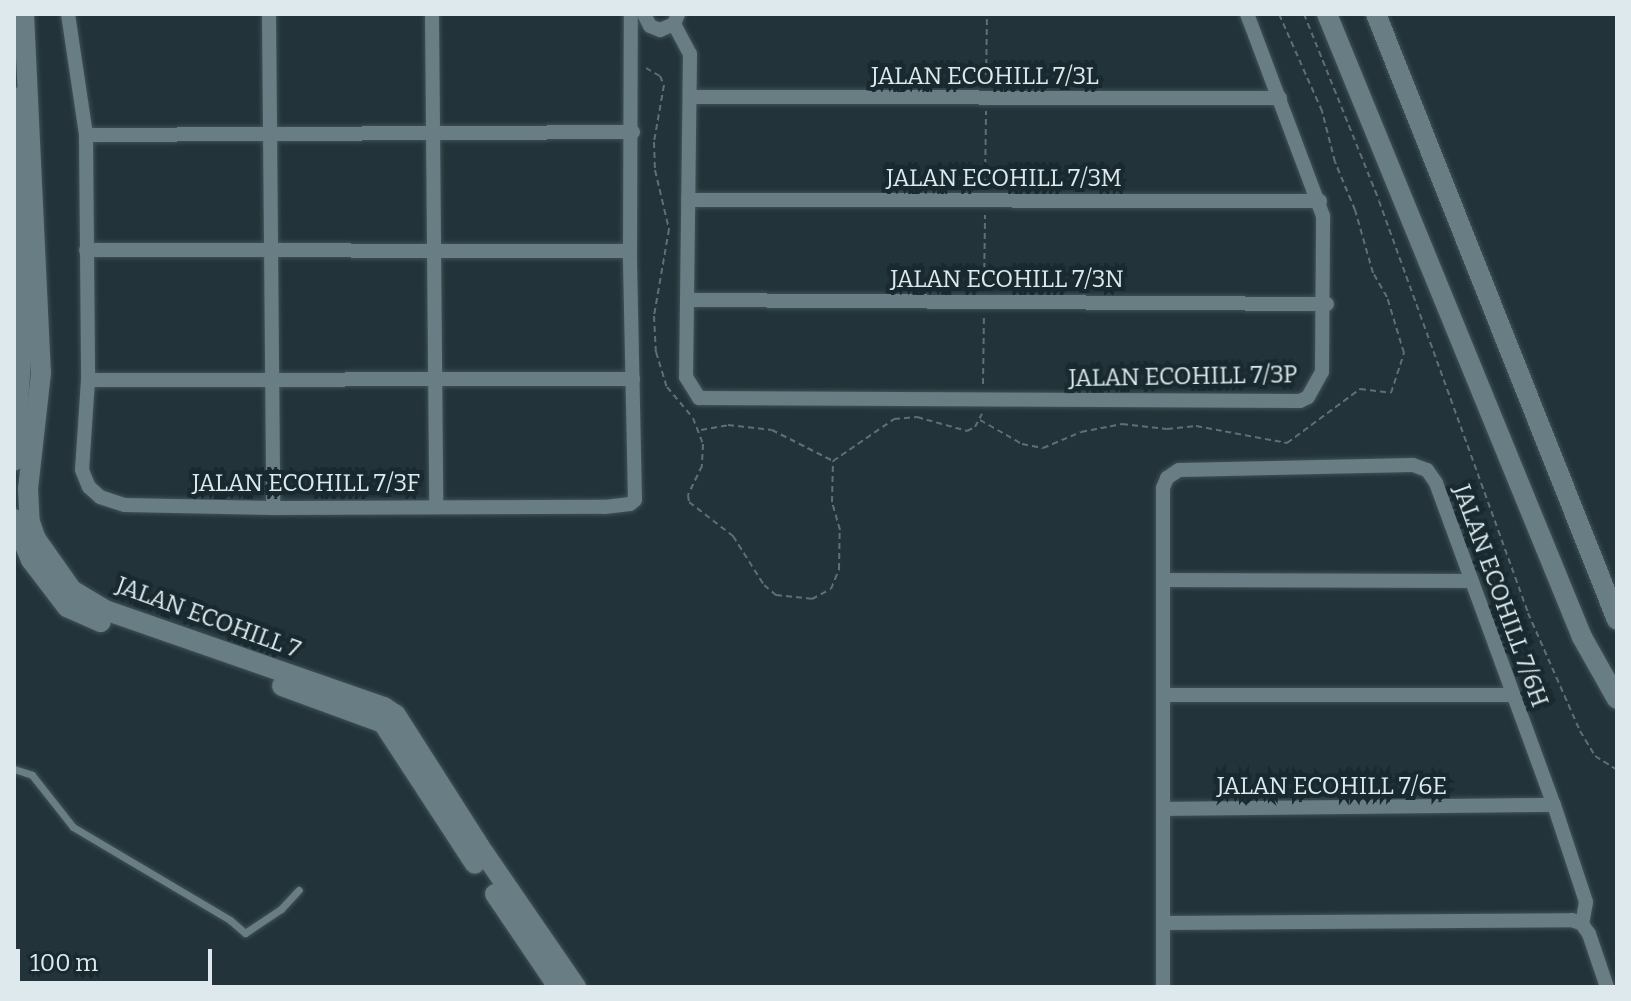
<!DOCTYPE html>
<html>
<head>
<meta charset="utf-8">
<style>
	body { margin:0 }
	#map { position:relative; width:1631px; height:1001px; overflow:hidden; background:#22343a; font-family:Bitter,serif }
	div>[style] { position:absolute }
	.path>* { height:2px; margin-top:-1px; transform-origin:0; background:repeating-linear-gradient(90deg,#5f6f74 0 6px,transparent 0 10px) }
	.roads { filter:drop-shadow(0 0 2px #415156) drop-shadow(0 0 2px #415156) }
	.lane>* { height:7px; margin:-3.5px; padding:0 3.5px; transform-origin:3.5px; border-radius:3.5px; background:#697d84 }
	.street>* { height:14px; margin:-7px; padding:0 7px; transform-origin:7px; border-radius:7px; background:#697d84 }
	.secondary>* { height:20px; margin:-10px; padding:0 10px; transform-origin:10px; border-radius:10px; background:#697d84 }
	span { translate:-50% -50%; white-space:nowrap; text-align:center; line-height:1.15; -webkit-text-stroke:8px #182a2f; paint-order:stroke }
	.street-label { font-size:24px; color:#dee9ed }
	.frame { position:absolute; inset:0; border:16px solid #dee9ed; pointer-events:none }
	.scale { position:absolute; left:16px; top:949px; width:196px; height:36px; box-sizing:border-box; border:4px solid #dee9ed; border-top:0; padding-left:10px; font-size:24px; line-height:28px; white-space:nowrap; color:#dee9ed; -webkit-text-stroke:6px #182a2f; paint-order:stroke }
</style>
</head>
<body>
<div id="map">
	<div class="path">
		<div style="left:1304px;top:14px;width:201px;rotate:68.1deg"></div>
		<div style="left:1379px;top:201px;width:438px;rotate:70.1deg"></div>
		<div style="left:1528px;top:613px;width:129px;rotate:66.2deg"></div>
		<div style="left:1580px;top:731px;width:29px;rotate:59deg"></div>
		<div style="left:1595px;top:756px;width:26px;rotate:32deg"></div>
		<div style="left:646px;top:68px;width:16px;rotate:30deg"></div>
		<div style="left:660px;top:76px;width:10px;rotate:66deg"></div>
		<div style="left:664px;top:85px;width:58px;rotate:100deg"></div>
		<div style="left:654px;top:142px;width:28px;rotate:88deg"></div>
		<div style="left:655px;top:170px;width:61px;rotate:76.7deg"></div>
		<div style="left:669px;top:229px;width:88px;rotate:99.8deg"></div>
		<div style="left:654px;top:316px;width:36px;rotate:87deg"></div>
		<div style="left:656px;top:352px;width:37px;rotate:73deg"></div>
		<div style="left:667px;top:387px;width:40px;rotate:50deg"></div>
		<div style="left:693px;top:418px;width:28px;rotate:69deg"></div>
		<div style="left:703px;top:444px;width:22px;rotate:93deg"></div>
		<div style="left:702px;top:466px;width:32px;rotate:116deg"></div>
		<div style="left:688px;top:495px;width:7px;rotate:82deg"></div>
		<div style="left:689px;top:502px;width:56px;rotate:37.7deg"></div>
		<div style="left:733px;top:536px;width:58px;rotate:57.7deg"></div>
		<div style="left:764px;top:585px;width:16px;rotate:40deg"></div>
		<div style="left:776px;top:595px;width:36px;rotate:6deg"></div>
		<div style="left:812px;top:599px;width:21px;rotate:-28deg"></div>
		<div style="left:831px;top:589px;width:22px;rotate:-68deg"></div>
		<div style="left:839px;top:569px;width:39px;rotate:-89deg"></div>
		<div style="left:840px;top:530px;width:29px;rotate:-106deg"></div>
		<div style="left:832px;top:502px;width:41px;rotate:-88.6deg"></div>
		<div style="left:986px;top:85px;width:71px;rotate:-89.2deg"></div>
		<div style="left:985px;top:185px;width:74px;rotate:-89.2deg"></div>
		<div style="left:984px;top:289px;width:74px;rotate:-89.2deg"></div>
		<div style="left:983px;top:384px;width:69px;rotate:-89.2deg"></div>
		<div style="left:980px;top:420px;width:48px;rotate:29.7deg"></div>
		<div style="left:1022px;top:444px;width:21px;rotate:11deg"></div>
		<div style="left:1043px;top:448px;width:41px;rotate:-22.8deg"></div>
		<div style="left:1081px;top:432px;width:42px;rotate:-11deg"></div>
		<div style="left:1122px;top:424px;width:45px;rotate:6.3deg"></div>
		<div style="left:1167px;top:429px;width:29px;rotate:-6deg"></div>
		<div style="left:1196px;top:426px;width:93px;rotate:10.6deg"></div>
		<div style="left:1287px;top:443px;width:91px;rotate:-36.5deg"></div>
		<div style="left:1360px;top:389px;width:31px;rotate:7deg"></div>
		<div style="left:1391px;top:393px;width:42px;rotate:-72deg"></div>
		<div style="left:1404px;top:353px;width:59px;rotate:-106.9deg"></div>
		<div style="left:1387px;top:297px;width:28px;rotate:-120deg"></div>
		<div style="left:1373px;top:273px;width:66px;rotate:-105.9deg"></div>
		<div style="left:1355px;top:210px;width:52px;rotate:-112.6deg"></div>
		<div style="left:1335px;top:162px;width:53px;rotate:-104.3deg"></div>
		<div style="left:1322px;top:111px;width:106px;rotate:-113.9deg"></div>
		<div style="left:701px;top:430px;width:27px;rotate:-10deg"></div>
		<div style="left:728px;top:425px;width:44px;rotate:6.5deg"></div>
		<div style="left:772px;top:430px;width:68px;rotate:26.9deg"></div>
		<div style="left:833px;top:461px;width:74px;rotate:-34.5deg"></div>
		<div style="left:894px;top:419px;width:23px;rotate:-5deg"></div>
		<div style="left:917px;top:417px;width:52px;rotate:15.6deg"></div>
		<div style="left:967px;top:431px;width:9px;rotate:-27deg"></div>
		<div style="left:975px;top:427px;width:15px;rotate:-62deg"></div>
	</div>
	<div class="roads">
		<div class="lane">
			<div style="left:14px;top:769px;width:19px;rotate:18deg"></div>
			<div style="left:32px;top:775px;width:66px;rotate:51.7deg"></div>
			<div style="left:73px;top:827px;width:182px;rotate:30.6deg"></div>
			<div style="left:230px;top:920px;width:20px;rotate:41deg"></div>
			<div style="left:245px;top:933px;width:43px;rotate:-33.7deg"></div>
			<div style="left:281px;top:909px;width:26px;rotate:-47deg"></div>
		</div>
		<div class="street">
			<div style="left:68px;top:14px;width:122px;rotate:81.5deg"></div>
			<div style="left:86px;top:135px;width:245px;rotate:89.5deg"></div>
			<div style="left:88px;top:380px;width:90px;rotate:93.8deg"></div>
			<div style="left:82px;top:470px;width:18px;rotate:68deg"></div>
			<div style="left:89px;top:487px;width:15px;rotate:42deg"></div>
			<div style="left:100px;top:497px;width:26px;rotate:18deg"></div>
			<div style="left:125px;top:505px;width:148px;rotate:1.2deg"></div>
			<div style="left:273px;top:508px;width:332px;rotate:-0.2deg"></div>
			<div style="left:605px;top:507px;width:25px;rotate:-7deg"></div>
			<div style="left:630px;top:504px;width:6px;rotate:-39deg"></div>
			<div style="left:635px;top:500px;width:249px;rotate:-91.2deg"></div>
			<div style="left:630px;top:251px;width:237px;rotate:-89.8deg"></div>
			<div style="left:269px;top:14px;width:494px;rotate:89.5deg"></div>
			<div style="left:432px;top:14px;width:492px;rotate:89.5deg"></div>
			<div style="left:644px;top:14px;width:13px;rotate:63deg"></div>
			<div style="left:650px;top:26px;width:11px;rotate:22deg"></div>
			<div style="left:660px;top:30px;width:15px;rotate:-23deg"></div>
			<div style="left:674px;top:24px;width:11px;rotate:-68deg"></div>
			<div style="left:674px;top:24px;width:34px;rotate:62deg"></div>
			<div style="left:690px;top:54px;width:323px;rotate:90.7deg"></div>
			<div style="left:686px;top:377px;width:25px;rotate:58deg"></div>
			<div style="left:699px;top:398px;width:601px;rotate:0.29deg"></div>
			<div style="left:1300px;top:401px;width:9px;rotate:-27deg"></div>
			<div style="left:1308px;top:397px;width:29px;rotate:-61deg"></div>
			<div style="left:1322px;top:372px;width:156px;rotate:-89.6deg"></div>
			<div style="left:1323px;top:216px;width:216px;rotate:-110.6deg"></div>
			<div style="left:690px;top:97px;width:590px;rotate:0.1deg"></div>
			<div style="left:86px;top:135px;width:547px;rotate:-0.31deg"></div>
			<div style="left:688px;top:200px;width:632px;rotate:0.09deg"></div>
			<div style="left:86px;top:250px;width:544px;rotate:0.11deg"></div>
			<div style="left:687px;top:300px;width:640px;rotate:0.36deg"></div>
			<div style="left:88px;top:380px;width:545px;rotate:-0.11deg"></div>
			<div style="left:1163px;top:580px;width:308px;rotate:0.2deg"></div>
			<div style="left:1163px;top:695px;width:349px"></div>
			<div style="left:1163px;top:809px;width:321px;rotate:-90deg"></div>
			<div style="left:1163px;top:488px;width:11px;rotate:-68deg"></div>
			<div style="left:1167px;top:478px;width:14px;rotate:-34deg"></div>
			<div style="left:1179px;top:470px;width:234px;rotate:-1.2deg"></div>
			<div style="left:1413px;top:465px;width:15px;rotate:20deg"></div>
			<div style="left:1427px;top:470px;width:16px;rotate:55deg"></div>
			<div style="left:1436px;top:483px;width:343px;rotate:69.9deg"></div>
			<div style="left:1163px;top:923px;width:409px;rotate:-0.4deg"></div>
			<div style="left:1572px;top:920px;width:11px;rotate:22deg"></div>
			<div style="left:1582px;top:924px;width:12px;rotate:55deg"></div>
			<div style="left:1589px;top:934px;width:56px;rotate:71.2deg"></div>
			<div style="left:1163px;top:987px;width:178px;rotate:-90deg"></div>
			<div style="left:1163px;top:809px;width:391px;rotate:-0.6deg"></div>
			<div style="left:1554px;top:805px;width:102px;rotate:71.7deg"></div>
			<div style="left:1586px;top:902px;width:22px;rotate:100deg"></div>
		</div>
		<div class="secondary">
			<div style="left:24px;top:14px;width:359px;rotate:87.3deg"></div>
			<div style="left:41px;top:373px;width:117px;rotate:96.4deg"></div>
			<div style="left:28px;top:489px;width:33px;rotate:87deg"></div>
			<div style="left:30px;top:522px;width:18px;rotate:71deg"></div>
			<div style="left:36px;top:539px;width:62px;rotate:54.8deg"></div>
			<div style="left:72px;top:590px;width:39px;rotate:31deg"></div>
			<div style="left:105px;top:610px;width:295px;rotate:19.2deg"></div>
			<div style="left:384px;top:707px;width:14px;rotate:34deg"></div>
			<div style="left:396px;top:715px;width:164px;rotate:57.5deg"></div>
			<div style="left:484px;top:853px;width:163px;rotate:55.5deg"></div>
			<div style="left:1327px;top:14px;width:673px;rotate:67.74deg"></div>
			<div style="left:1582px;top:637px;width:71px;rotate:60.6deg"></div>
			<div style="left:1376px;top:14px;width:652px;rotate:68.31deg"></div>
			<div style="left:14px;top:97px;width:220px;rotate:87.4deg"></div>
			<div style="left:24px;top:317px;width:144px;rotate:94deg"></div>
			<div style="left:14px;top:519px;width:44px;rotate:67.5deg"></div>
			<div style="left:31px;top:560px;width:59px;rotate:52.5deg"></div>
			<div style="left:67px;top:607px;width:37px;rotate:24deg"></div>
			<div style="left:282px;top:686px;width:108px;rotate:20.1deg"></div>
			<div style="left:383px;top:723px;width:168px;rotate:56.9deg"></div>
			<div style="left:495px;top:894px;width:112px;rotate:55.9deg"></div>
		</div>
	</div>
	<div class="street-label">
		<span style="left:985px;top:77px">JALAN ECOHILL 7/3L</span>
		<span style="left:1004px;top:179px">JALAN ECOHILL 7/3M</span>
		<span style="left:1007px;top:280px">JALAN ECOHILL 7/3N</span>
		<span style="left:1183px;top:377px;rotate:-1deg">JALAN ECOHILL 7/3P</span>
		<span style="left:306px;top:484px">JALAN ECOHILL 7/3F</span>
		<span style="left:1500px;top:596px;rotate:70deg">JALAN ECOHILL 7/6H</span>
		<span style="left:208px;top:618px;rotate:20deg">JALAN ECOHILL 7</span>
		<span style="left:1332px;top:787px">JALAN ECOHILL 7/6E</span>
	</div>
	<div class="frame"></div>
	<div class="scale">100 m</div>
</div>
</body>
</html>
